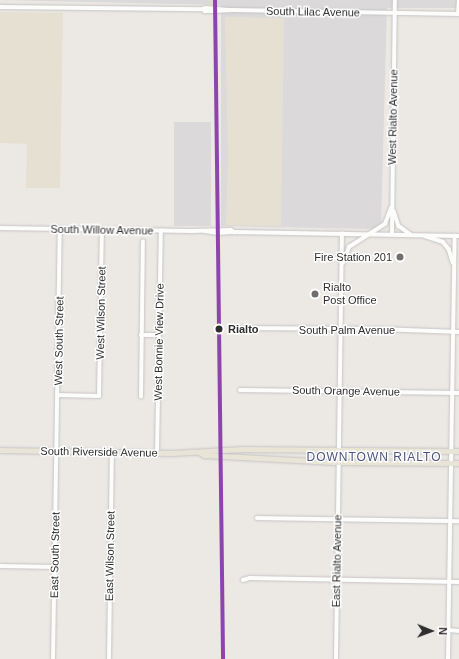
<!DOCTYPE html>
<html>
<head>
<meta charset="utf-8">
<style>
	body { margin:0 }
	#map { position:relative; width:459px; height:659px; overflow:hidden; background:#ece8e4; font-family:Arial,sans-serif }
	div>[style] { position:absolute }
	.industrial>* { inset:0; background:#dcd9db; transform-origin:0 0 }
	.education>* { inset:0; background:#e6e0d3 }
	.roads { filter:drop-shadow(0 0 1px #c5c4c5) drop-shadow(0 0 1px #c5c4c5) }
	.minor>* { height:3.5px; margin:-1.75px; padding:0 1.75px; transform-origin:1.75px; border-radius:1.75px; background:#fcfcfb }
	.major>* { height:4.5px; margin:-2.25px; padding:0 2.25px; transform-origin:2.25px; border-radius:2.25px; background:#e8e4d6 }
	.rail-1>* { height:4px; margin:-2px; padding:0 2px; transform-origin:2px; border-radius:2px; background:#8e44ad }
	.dots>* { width:11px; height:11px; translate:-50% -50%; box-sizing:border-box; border:2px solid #fff; border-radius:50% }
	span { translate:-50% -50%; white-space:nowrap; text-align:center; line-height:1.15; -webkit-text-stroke:3px #fff; paint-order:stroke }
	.street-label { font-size:11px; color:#2e2e2e }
	.poi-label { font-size:11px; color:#2e2e2e }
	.right { translate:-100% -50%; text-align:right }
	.left { translate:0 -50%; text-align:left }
	.stop-label { font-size:11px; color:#2e2e2e; font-weight:700 }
	.neighbourhood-label { font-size:12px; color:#4d5680; letter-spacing:1px }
	.north { position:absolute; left:411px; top:611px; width:40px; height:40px; -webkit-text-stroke:3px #fff; paint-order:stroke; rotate:91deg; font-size:11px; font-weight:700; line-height:16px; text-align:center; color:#2e2e2e }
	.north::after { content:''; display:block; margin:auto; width:14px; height:18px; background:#2e2e2e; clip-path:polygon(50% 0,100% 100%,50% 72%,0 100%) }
</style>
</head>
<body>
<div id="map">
	<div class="industrial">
		<div style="clip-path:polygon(0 0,459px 0,459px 8px,387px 8px,381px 225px,373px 229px,221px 226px,221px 5px)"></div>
		<div style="left:174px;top:122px;width:37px;height:104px"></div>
	</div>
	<div class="education">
		<div style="clip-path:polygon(0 12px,63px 13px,60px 188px,26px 188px,27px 144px,0 143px)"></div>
		<div style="clip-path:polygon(225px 17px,284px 18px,281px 226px,226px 225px,228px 157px)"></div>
	</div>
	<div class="roads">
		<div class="minor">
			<div style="left:0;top:7px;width:203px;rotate:0.6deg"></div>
			<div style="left:203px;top:9px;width:3px;rotate:-18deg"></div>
			<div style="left:206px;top:8px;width:25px;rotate:5deg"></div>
			<div style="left:231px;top:10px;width:228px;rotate:1deg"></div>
			<div style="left:203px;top:9px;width:3px;rotate:45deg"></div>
			<div style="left:205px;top:11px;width:11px"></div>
			<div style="left:216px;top:11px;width:15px;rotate:-4deg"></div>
			<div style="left:458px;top:14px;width:14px;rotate:-86deg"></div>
			<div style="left:394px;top:211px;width:16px;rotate:72deg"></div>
			<div style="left:399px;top:226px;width:14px;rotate:36deg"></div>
			<div style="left:0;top:228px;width:191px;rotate:0.9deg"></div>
			<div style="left:191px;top:231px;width:40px;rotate:-1.4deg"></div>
			<div style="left:231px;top:230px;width:4px;rotate:34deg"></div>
			<div style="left:234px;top:232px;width:225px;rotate:1deg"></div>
			<div style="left:205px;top:231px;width:13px;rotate:9deg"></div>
			<div style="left:218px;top:233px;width:16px;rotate:-4deg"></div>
			<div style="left:392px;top:234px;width:234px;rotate:-89.3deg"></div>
			<div style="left:425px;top:236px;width:19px;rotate:18deg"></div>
			<div style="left:443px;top:242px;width:9px;rotate:49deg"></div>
			<div style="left:449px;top:249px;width:14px;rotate:73deg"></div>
			<div style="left:343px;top:263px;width:17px;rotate:-69deg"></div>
			<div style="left:349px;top:247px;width:43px;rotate:-32.6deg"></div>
			<div style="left:385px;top:224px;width:17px;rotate:-69deg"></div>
			<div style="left:240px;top:328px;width:139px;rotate:0.4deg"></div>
			<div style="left:379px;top:329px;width:80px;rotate:2.1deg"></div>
			<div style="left:141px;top:335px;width:18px"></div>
			<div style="left:240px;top:390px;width:219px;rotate:0.8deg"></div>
			<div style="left:57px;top:395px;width:42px;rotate:1.4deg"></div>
			<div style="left:99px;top:396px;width:166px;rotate:-89deg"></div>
			<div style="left:141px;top:397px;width:155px;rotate:-89.3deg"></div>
			<div style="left:157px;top:453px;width:222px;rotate:-89deg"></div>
			<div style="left:257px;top:518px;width:202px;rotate:0.9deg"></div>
			<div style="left:0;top:566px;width:55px;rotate:1deg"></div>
			<div style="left:243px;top:580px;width:7px;rotate:-16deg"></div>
			<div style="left:250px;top:578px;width:209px;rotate:1.1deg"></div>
			<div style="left:449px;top:630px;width:10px;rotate:6deg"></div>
			<div style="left:53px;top:659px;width:430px;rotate:-89.1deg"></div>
			<div style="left:109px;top:659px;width:206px;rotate:-89.2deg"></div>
			<div style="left:336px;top:659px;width:425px;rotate:-89.2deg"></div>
			<div style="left:448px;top:659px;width:423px;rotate:-89.1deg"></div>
		</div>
		<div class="major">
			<div style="left:0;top:450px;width:173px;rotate:1deg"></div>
			<div style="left:173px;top:453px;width:69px;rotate:-3.3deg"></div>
			<div style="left:242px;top:449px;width:217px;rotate:0.5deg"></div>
			<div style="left:199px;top:452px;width:6px;rotate:31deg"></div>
			<div style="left:204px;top:455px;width:129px;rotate:3.1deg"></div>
			<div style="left:333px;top:462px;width:126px;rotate:0.5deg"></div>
		</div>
	</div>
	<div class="rail-1">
		<div style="left:215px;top:0;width:659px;rotate:89.3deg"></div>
	</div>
	<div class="dots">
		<div style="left:400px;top:257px;background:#706f6e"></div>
		<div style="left:315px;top:294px;background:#706f6e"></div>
		<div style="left:219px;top:329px;background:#2e2e2e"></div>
	</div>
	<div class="street-label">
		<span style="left:313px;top:12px;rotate:1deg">South Lilac Avenue</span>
		<span style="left:393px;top:117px;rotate:-89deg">West Rialto Avenue</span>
		<span style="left:102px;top:230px;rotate:1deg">South Willow Avenue</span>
		<span style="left:101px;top:313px;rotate:-89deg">West Wilson Street</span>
		<span style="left:347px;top:330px">South Palm Avenue</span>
		<span style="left:59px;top:341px;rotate:-89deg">West South Street</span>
		<span style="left:159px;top:342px;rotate:-89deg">West Bonnie View Drive</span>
		<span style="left:346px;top:391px;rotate:1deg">South Orange Avenue</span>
		<span style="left:99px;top:452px;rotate:1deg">South Riverside Avenue</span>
		<span style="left:55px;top:555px;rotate:-89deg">East South Street</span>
		<span style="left:110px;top:556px;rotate:-89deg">East Wilson Street</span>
		<span style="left:337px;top:561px;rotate:-89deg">East Rialto Avenue</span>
	</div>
	<div class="poi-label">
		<span class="right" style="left:392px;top:257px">Fire Station 201</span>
		<span class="left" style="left:323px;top:294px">Rialto<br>Post Office</span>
	</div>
	<div class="stop-label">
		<span class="left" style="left:228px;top:329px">Rialto</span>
	</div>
	<div class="neighbourhood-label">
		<span style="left:374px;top:458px">DOWNTOWN RIALTO</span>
	</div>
	<div class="north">N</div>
</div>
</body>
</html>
